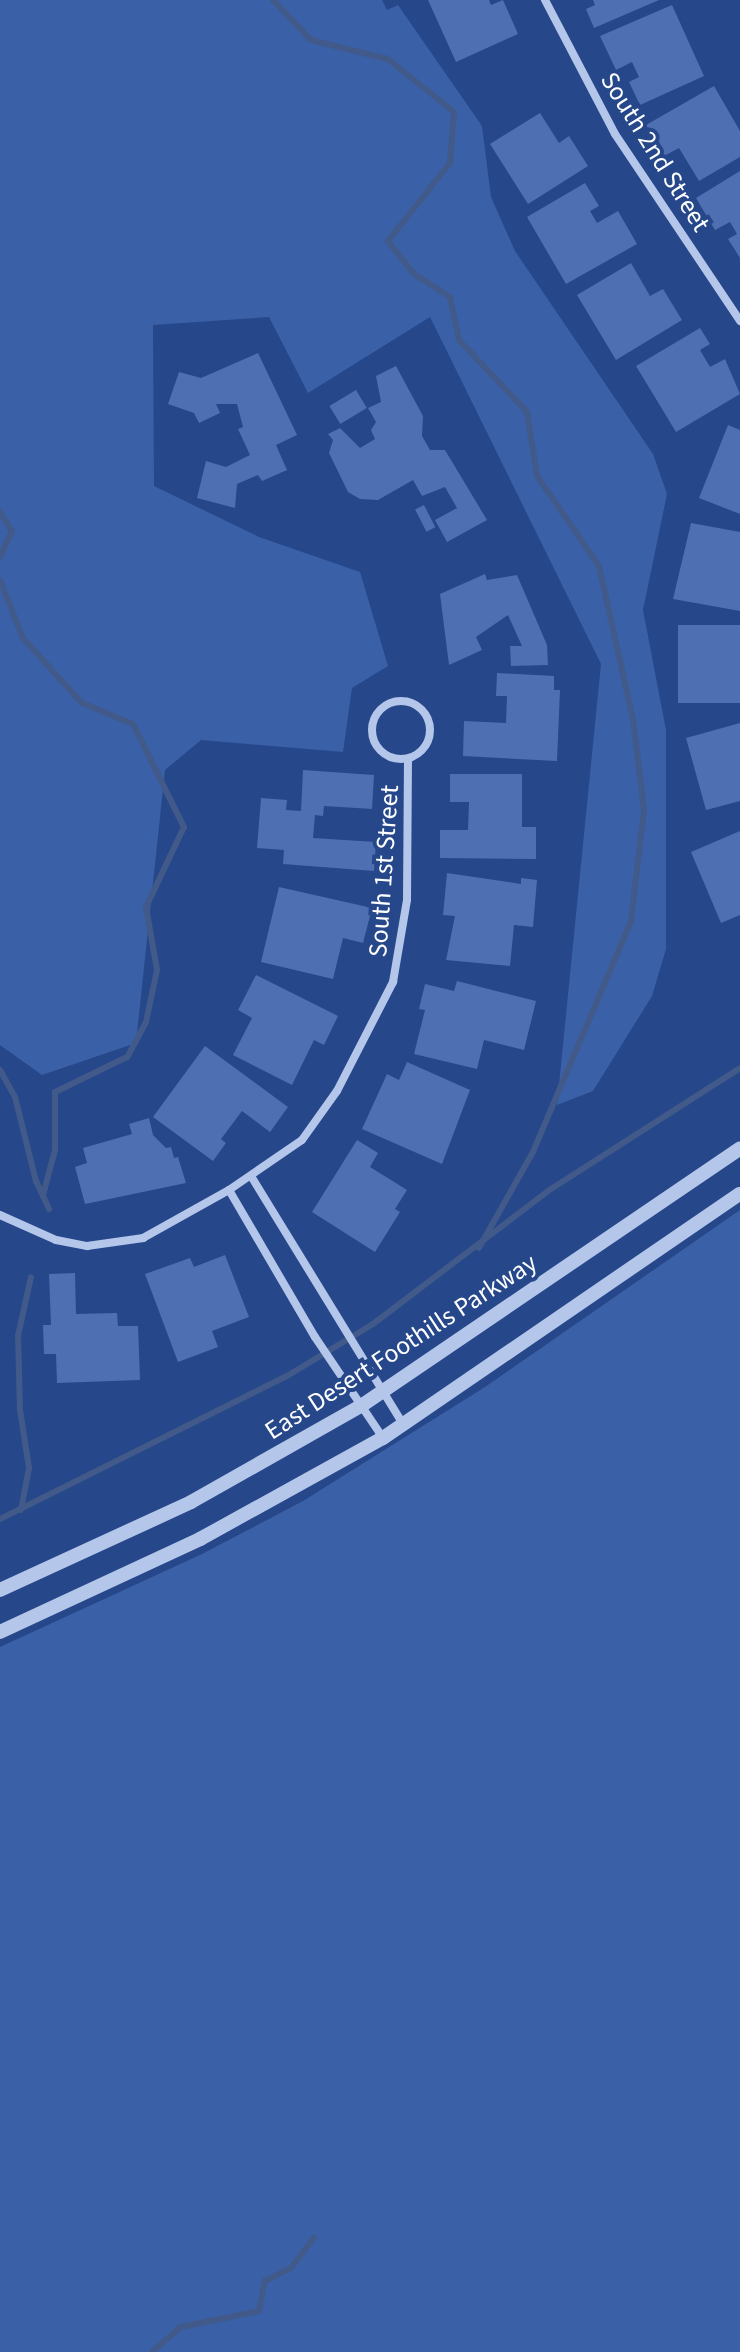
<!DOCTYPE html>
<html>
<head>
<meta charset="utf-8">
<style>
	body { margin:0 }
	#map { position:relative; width:740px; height:2352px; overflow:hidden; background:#26478a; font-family:"Source Sans 3",sans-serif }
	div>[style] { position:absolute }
	.green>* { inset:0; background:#3a60a7 }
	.stream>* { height:6px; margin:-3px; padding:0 3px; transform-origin:3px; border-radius:3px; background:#425a8a }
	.building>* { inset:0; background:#4e70b2; transform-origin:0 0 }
	.minor>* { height:8px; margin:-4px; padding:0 4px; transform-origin:4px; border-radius:4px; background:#b4c6ea }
	.minor>.ring { margin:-4px; padding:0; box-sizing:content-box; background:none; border:8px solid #b4c6ea; border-radius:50% }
	.tertiary>* { height:14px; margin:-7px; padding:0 7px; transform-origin:7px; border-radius:7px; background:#b4c6ea }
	span { translate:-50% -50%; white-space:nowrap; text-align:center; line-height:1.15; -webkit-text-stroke:8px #26478a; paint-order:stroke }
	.street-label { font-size:26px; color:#fff }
</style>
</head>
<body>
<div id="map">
	<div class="green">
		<div style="clip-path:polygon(0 0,382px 0,387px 10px,398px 5px,482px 126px,491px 197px,515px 251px,653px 454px,667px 494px,643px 610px,666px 730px,666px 949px,652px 996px,593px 1091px,557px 1105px,601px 664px,430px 317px,308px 393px,269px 317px,153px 325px,154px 486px,259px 537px,360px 572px,388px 666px,352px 688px,343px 752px,201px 740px,165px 770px,136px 1043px,42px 1075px,0 1045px)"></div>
		<div style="clip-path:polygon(740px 1210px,740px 2352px,0 2352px,0 1647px,202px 1554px,303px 1501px,485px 1387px)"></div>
	</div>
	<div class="stream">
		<div style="left:273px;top:0;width:55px;rotate:46.5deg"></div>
		<div style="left:311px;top:40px;width:79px;rotate:13.9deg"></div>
		<div style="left:388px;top:59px;width:85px;rotate:38.8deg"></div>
		<div style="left:454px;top:112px;width:51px;rotate:94.5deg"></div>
		<div style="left:450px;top:163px;width:100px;rotate:128.5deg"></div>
		<div style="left:388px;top:241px;width:42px;rotate:51.8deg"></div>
		<div style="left:414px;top:274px;width:43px;rotate:32.6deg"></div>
		<div style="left:450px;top:297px;width:44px;rotate:78.2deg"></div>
		<div style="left:459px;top:340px;width:99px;rotate:46.6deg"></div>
		<div style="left:527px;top:412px;width:65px;rotate:81.1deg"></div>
		<div style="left:537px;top:476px;width:109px;rotate:55.4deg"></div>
		<div style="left:599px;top:566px;width:157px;rotate:77.5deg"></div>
		<div style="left:633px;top:719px;width:92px;rotate:83.1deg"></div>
		<div style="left:644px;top:810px;width:112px;rotate:96.7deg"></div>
		<div style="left:631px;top:921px;width:251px;rotate:113deg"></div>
		<div style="left:533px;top:1152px;width:110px;rotate:119.4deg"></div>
		<div style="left:0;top:512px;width:22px;rotate:58deg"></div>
		<div style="left:12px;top:531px;width:29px;rotate:115deg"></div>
		<div style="left:0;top:580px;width:62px;rotate:68.4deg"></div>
		<div style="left:23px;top:638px;width:88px;rotate:47.8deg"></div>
		<div style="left:82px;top:703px;width:55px;rotate:22.4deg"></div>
		<div style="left:133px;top:724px;width:115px;rotate:63.7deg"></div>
		<div style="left:184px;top:827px;width:89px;rotate:115.4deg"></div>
		<div style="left:146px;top:907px;width:64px;rotate:80.1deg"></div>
		<div style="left:157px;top:970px;width:53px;rotate:101.9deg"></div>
		<div style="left:146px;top:1022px;width:40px;rotate:118deg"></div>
		<div style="left:127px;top:1057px;width:80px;rotate:154.1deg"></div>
		<div style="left:55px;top:1092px;width:58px;rotate:90deg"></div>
		<div style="left:55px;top:1150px;width:47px;rotate:104.9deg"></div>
		<div style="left:0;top:1070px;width:31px;rotate:61deg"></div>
		<div style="left:15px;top:1097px;width:87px;rotate:76deg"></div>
		<div style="left:36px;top:1181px;width:31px;rotate:65deg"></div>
		<div style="left:21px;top:1510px;width:43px;rotate:-79.2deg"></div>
		<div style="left:29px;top:1468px;width:59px;rotate:-98.8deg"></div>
		<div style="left:20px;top:1410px;width:74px;rotate:-91.5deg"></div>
		<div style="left:18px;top:1336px;width:60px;rotate:-77.6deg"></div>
		<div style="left:0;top:1519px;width:321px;rotate:-26.5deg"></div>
		<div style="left:287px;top:1376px;width:100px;rotate:-31.2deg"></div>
		<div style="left:373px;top:1324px;width:223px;rotate:-37.2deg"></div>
		<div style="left:551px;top:1189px;width:224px;rotate:-32.6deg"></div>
		<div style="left:152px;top:2352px;width:38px;rotate:-41deg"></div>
		<div style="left:181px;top:2327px;width:80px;rotate:-11.6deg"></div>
		<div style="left:259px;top:2311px;width:31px;rotate:-79deg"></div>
		<div style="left:265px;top:2281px;width:29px;rotate:-27deg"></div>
		<div style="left:291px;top:2268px;width:38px;rotate:-53deg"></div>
	</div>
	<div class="building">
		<div style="clip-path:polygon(428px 0,489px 0,491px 5px,503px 0,518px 34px,456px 62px)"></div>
		<div style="clip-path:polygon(593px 0,659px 0,594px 28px,586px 9px,595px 5px)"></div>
		<div style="clip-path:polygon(672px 5px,704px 76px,640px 105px,629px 82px,639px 77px,632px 62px,616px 70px,600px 36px)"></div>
		<div style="clip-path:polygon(714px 86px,740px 131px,740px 157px,699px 181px,679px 148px,664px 156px,646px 125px)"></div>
		<div style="clip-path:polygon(540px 113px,559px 143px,569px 136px,588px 166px,528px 204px,490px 144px)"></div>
		<div style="clip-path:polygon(740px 171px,740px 258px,728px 239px,737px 234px,730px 222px,715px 230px,696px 198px)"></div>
		<div style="clip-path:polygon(585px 183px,599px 206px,590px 211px,597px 223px,618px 211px,637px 244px,566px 284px,527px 217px)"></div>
		<div style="clip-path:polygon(631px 263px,650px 296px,663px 289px,682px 320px,616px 360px,577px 295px)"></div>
		<div style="clip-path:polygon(700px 328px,710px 344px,700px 350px,710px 367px,725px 359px,740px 394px,676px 432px,636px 366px)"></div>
		<div style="clip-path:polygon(258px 353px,297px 435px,276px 445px,287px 470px,262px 481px,258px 475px,237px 484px,235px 508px,197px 498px,206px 461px,226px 467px,250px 455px,238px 429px,243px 427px,237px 404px,216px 404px,220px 413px,199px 423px,194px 413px,168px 404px,179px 372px,201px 378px)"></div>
		<div style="clip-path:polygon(396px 366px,423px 416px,422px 436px,430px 450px,445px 450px,487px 520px,447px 542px,435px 520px,457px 508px,445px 487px,422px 496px,413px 480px,378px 500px,360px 499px,348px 492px,329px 453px,333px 440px,328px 434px,340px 428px,360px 448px,375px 439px,371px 430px,376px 422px,368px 408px,381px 402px,376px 376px)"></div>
		<div style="left:356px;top:390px;width:21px;height:31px;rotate:59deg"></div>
		<div style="clip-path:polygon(728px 425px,740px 430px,740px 514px,699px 498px)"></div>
		<div style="left:424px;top:505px;width:25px;height:10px;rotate:63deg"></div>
		<div style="clip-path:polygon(691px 523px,740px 532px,740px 611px,673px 599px)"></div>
		<div style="clip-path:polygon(485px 574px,487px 580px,517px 575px,547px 645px,548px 665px,511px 666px,510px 646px,522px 646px,508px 615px,476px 637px,482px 650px,449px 665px,440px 594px)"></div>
		<div style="left:740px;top:625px;width:78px;height:62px;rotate:90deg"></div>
		<div style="clip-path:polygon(497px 673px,554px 676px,554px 690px,560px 690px,557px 761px,463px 756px,464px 721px,506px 723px,507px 696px,496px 696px)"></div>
		<div style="clip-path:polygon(740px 723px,740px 801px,706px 810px,686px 738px)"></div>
		<div style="clip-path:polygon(303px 770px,374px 775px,372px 809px,324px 806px,323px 816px,315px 815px,313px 838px,376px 842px,374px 871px,283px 864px,284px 850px,257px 848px,261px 798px,287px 800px,286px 810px,301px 811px)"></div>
		<div style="clip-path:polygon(450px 774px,522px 774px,522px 827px,536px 827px,536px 859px,440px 858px,440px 830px,468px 830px,469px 802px,450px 802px)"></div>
		<div style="clip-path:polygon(740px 831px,740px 915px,721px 923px,691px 852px)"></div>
		<div style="clip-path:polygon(447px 873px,521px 884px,521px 878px,537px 880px,533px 927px,514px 925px,510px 966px,446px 960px,455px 916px,443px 915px)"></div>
		<div style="clip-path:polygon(279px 887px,372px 908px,363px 943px,343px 938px,333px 979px,261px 962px)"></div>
		<div style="clip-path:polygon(256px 975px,338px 1016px,324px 1045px,314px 1040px,292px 1085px,233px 1055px,252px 1018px,238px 1010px)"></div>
		<div style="clip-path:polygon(457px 981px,536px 1001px,524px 1050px,484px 1040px,477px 1069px,414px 1054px,425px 1010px,419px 1009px,425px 984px,454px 991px)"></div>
		<div style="clip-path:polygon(205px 1046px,288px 1107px,270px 1132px,242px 1111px,221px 1139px,226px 1143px,213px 1161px,153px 1117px)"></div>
		<div style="clip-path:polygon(407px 1062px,470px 1090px,442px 1164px,362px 1129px,387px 1074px,399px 1080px)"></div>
		<div style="clip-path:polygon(149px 1118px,153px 1135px,166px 1148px,171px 1147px,174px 1158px,178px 1157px,186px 1183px,85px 1204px,75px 1167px,87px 1163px,83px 1148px,132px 1134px,129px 1124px)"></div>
		<div style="clip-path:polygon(357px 1140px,378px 1153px,370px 1167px,407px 1190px,395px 1209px,400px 1212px,375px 1252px,312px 1212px)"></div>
		<div style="clip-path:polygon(225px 1255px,249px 1317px,212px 1331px,218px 1347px,178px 1362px,145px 1274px,190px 1258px,194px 1267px)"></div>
		<div style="clip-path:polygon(75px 1273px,76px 1314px,117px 1313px,118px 1326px,138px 1326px,140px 1380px,57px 1383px,56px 1354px,44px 1354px,43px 1325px,51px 1325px,49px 1274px)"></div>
	</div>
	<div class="minor">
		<div style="left:545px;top:0;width:151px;rotate:62.4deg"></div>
		<div style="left:615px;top:134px;width:225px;rotate:56.2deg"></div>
		<div class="ring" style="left:372px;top:701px;width:50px;height:50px"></div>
		<div style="left:251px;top:1176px;width:291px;rotate:58.5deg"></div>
		<div style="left:229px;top:1190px;width:170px;rotate:59.7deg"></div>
		<div style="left:315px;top:1337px;width:122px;rotate:56deg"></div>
		<div style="left:0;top:1215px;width:61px;rotate:24.1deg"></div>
		<div style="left:56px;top:1240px;width:32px;rotate:11deg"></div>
		<div style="left:87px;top:1246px;width:57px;rotate:-8.1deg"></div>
		<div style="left:143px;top:1238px;width:98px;rotate:-29.2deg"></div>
		<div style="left:229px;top:1190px;width:88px;rotate:-34.4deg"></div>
		<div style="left:302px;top:1140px;width:60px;rotate:-54.5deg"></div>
		<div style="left:337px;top:1091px;width:123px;rotate:-62.8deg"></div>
		<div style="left:393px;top:982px;width:83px;rotate:-80.3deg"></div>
		<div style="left:407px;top:900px;width:141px;rotate:-89.6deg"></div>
	</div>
	<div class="tertiary">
		<div style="left:0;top:1590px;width:210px;rotate:-24.7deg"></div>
		<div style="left:191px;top:1502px;width:195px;rotate:-29.5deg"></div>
		<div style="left:361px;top:1406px;width:458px;rotate:-34.2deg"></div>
		<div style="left:0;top:1632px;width:221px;rotate:-24.9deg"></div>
		<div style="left:200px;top:1539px;width:209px;rotate:-28.9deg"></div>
		<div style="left:383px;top:1438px;width:432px;rotate:-34.4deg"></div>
	</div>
	<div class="street-label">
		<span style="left:655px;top:152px;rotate:58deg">South 2nd Street</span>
		<span style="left:384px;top:871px;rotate:-86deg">South 1st Street</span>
		<span style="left:401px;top:1347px;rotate:-33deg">East Desert Foothills Parkway</span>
	</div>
</div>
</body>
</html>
